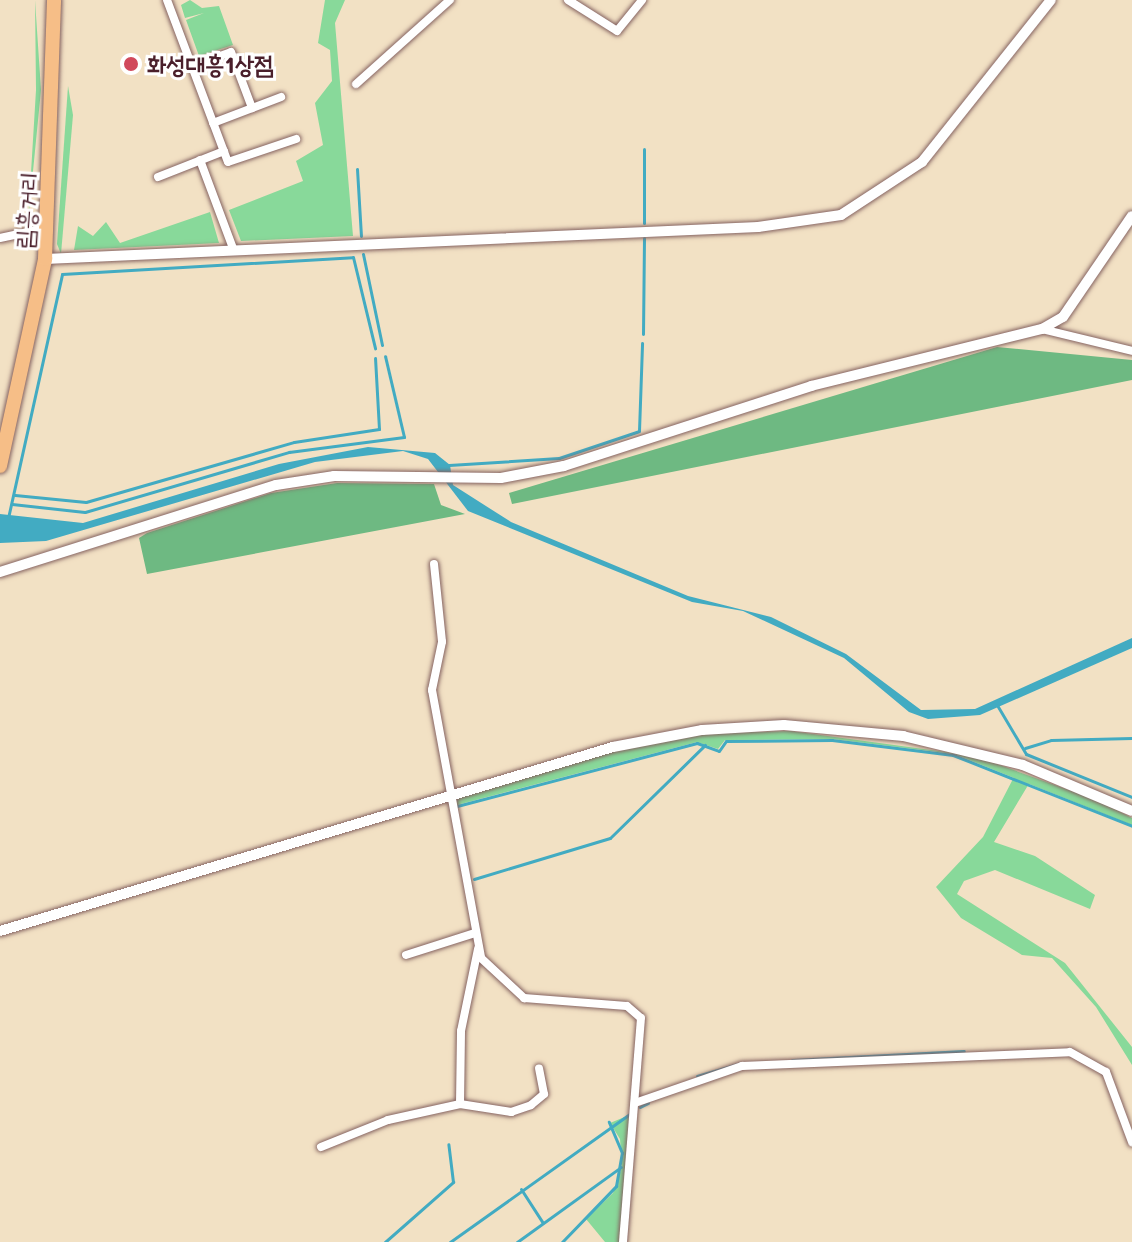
<!DOCTYPE html>
<html>
<head>
<meta charset="utf-8">
<style>
	body { margin:0 }
	#map { position:relative; width:1132px; height:1242px; overflow:hidden; background:#f2e1c4; font-family:Mali,"Poor Story",sans-serif }
	div>[style] { position:absolute }
	.green>* { inset:0; background:#88d99a }
	.forest>* { inset:0; background:#6eb982 }
	.water>* { inset:0; background:#42abc2 }
	.stream>* { height:3px; margin:-1.5px; padding:0 1.5px; transform-origin:1.5px; border-radius:1.5px; background:#42abc2 }
	.roads { filter:drop-shadow(0 0 2px #856361) drop-shadow(0 0 2px #856361) }
	.minor>* { height:8px; margin:-4px; padding:0 4px; transform-origin:4px; border-radius:4px; background:#fff }
	.tertiary>* { height:10px; margin:-5px; padding:0 5px; transform-origin:5px; border-radius:5px; background:#fff }
	.primary>* { height:14px; margin:-7px; padding:0 7px; transform-origin:7px; border-radius:7px; background:#f6be87 }
	.dots>* { width:22px; height:22px; translate:-50% -50%; box-sizing:border-box; border:4px solid #fff; border-radius:50% }
	span { translate:-50% -50%; white-space:nowrap; text-align:center; line-height:1.15; -webkit-text-stroke:6px #fff; paint-order:stroke }
	.poi-label { font-size:24px; color:#4a1f2b; font-weight:700 }
	.left { translate:0 -50%; text-align:left }
	.street-label { font-size:24px; color:#4a1f2b }
</style>
</head>
<body>
<div id="map">
	<div class="green">
		<div style="clip-path:polygon(35px 0,41px 90px,28px 222px,36px 90px)"></div>
		<div style="clip-path:polygon(190px 0,202px 8px,219px 6px,233px 45px,199px 56px,186px 20px,204px 13px,185px 18px,181px 5px)"></div>
		<div style="clip-path:polygon(325px 0,345px 0,335px 23px,353px 236px,241px 241px,229px 210px,303px 181px,296px 161px,323px 145px,315px 103px,332px 81px,330px 50px,318px 43px)"></div>
		<div style="clip-path:polygon(68px 86px,73px 115px,61px 254px,57px 244px)"></div>
		<div style="clip-path:polygon(210px 212px,219px 243px,74px 250px,78px 226px,93px 236px,106px 222px,120px 243px)"></div>
		<div style="clip-path:polygon(791px 731px,975px 756px,1099px 801px,1132px 818px,1132px 825px,954px 754px,832px 739px,725px 740px,718px 749px,697px 742px,457px 805px,455px 798px,617px 750px,705px 733px)"></div>
		<div style="clip-path:polygon(1015px 775px,1030px 782px,994px 842px,1035px 856px,1095px 895px,1090px 909px,995px 870px,964px 881px,957px 894px,1065px 963px,1132px 1047px,1132px 1065px,1096px 1007px,1052px 958px,1022px 955px,961px 918px,936px 887px,983px 837px)"></div>
		<div style="clip-path:polygon(632px 1114px,620px 1242px,605px 1242px,586px 1219px,613px 1193px,622px 1167px,620px 1139px,610px 1123px)"></div>
	</div>
	<div class="forest">
		<div style="clip-path:polygon(997px 347px,1132px 360px,1132px 380px,512px 504px,509px 493px)"></div>
		<div style="clip-path:polygon(337px 483px,434px 484px,441px 505px,465px 514px,147px 574px,139px 538px,147px 533px,271px 493px)"></div>
	</div>
	<div class="water">
		<div style="clip-path:polygon(368px 447px,435px 453px,450px 465px,453px 485px,511px 522px,688px 596px,771px 617px,846px 654px,921px 710px,975px 709px,1132px 638px,1132px 648px,980px 715px,928px 719px,909px 712px,844px 658px,743px 611px,692px 602px,468px 511px,428px 459px,403px 451px,315px 462px,46px 541px,0 543px,0 514px,83px 523px,279px 464px)"></div>
	</div>
	<div class="stream">
		<div style="left:357px;top:169px;width:67px;rotate:86.6deg"></div>
		<div style="left:644px;top:223px;width:74px;rotate:-90deg"></div>
		<div style="left:363px;top:254px;width:93px;rotate:78.2deg"></div>
		<div style="left:643px;top:334px;width:96px;rotate:-89.4deg"></div>
		<div style="left:449px;top:465px;width:110px;rotate:-3.6deg"></div>
		<div style="left:559px;top:458px;width:84px;rotate:-18.6deg"></div>
		<div style="left:639px;top:431px;width:88px;rotate:-88deg"></div>
		<div style="left:15px;top:495px;width:71px;rotate:5.6deg"></div>
		<div style="left:86px;top:502px;width:216px;rotate:-16.1deg"></div>
		<div style="left:294px;top:442px;width:86px;rotate:-8.7deg"></div>
		<div style="left:379px;top:429px;width:71px;rotate:-93.2deg"></div>
		<div style="left:12px;top:504px;width:73px;rotate:6.3deg"></div>
		<div style="left:85px;top:512px;width:213px;rotate:-16.4deg"></div>
		<div style="left:289px;top:452px;width:116px;rotate:-7.4deg"></div>
		<div style="left:404px;top:437px;width:83px;rotate:-103.2deg"></div>
		<div style="left:8px;top:518px;width:250px;rotate:-77.5deg"></div>
		<div style="left:62px;top:274px;width:291px;rotate:-3.3deg"></div>
		<div style="left:353px;top:257px;width:94px;rotate:76.4deg"></div>
		<div style="left:997px;top:705px;width:57px;rotate:59.4deg"></div>
		<div style="left:1026px;top:754px;width:114px;rotate:22.1deg"></div>
		<div style="left:1025px;top:748px;width:27px;rotate:-17deg"></div>
		<div style="left:1051px;top:740px;width:81px;rotate:-1.4deg"></div>
		<div style="left:457px;top:806px;width:248px;rotate:-14.7deg"></div>
		<div style="left:697px;top:743px;width:23px;rotate:20deg"></div>
		<div style="left:719px;top:751px;width:12px;rotate:-55deg"></div>
		<div style="left:726px;top:741px;width:106px;rotate:-0.5deg"></div>
		<div style="left:832px;top:740px;width:122px;rotate:7.1deg"></div>
		<div style="left:953px;top:755px;width:193px;rotate:21.6deg"></div>
		<div style="left:474px;top:879px;width:142px;rotate:-16.8deg"></div>
		<div style="left:610px;top:838px;width:133px;rotate:-44.4deg"></div>
		<div style="left:792px;top:1060px;width:172px;rotate:-3deg"></div>
		<div style="left:697px;top:1076px;width:46px;rotate:-16.5deg"></div>
		<div style="left:640px;top:1107px;width:9px;rotate:-27deg"></div>
		<div style="left:521px;top:1189px;width:40px;rotate:57.1deg"></div>
		<div style="left:385px;top:1242px;width:91px;rotate:-41.4deg"></div>
		<div style="left:453px;top:1182px;width:38px;rotate:-97deg"></div>
		<div style="left:450px;top:1242px;width:224px;rotate:-35.5deg"></div>
		<div style="left:517px;top:1242px;width:128px;rotate:-35.8deg"></div>
		<div style="left:562px;top:1242px;width:78px;rotate:-46deg"></div>
		<div style="left:616px;top:1186px;width:34px;rotate:-80deg"></div>
		<div style="left:622px;top:1153px;width:34px;rotate:-113deg"></div>
	</div>
	<div class="roads">
		<div class="minor">
			<div style="left:167px;top:0;width:173px;rotate:69.4deg"></div>
			<div style="left:228px;top:162px;width:72px;rotate:-18.7deg"></div>
			<div style="left:568px;top:0;width:58px;rotate:32.3deg"></div>
			<div style="left:617px;top:31px;width:40px;rotate:-51deg"></div>
			<div style="left:192px;top:66px;width:41px;rotate:-19.7deg"></div>
			<div style="left:231px;top:52px;width:60px;rotate:69.4deg"></div>
			<div style="left:356px;top:84px;width:126px;rotate:-41.8deg"></div>
			<div style="left:213px;top:123px;width:73px;rotate:-20.9deg"></div>
			<div style="left:200px;top:160px;width:97px;rotate:69.5deg"></div>
			<div style="left:158px;top:177px;width:71px;rotate:-21.5deg"></div>
			<div style="left:0;top:238px;width:48px;rotate:-12deg"></div>
			<div style="left:1042px;top:329px;width:93px;rotate:13.7deg"></div>
			<div style="left:434px;top:564px;width:78px;rotate:84.1deg"></div>
			<div style="left:442px;top:642px;width:49px;rotate:101.8deg"></div>
			<div style="left:432px;top:690px;width:272px;rotate:79.6deg"></div>
			<div style="left:481px;top:958px;width:59px;rotate:42.9deg"></div>
			<div style="left:524px;top:998px;width:103px;rotate:4.4deg"></div>
			<div style="left:627px;top:1006px;width:18px;rotate:41deg"></div>
			<div style="left:641px;top:1018px;width:225px;rotate:94.6deg"></div>
			<div style="left:406px;top:955px;width:72px;rotate:-17.7deg"></div>
			<div style="left:635px;top:1103px;width:113px;rotate:-19.1deg"></div>
			<div style="left:742px;top:1066px;width:328px;rotate:-2.4deg"></div>
			<div style="left:1070px;top:1052px;width:41px;rotate:29.1deg"></div>
			<div style="left:1106px;top:1072px;width:75px;rotate:69.6deg"></div>
			<div style="left:460px;top:1104px;width:73px;rotate:-89.2deg"></div>
			<div style="left:461px;top:1031px;width:84px;rotate:-78.3deg"></div>
			<div style="left:321px;top:1147px;width:72px;rotate:-21.9deg"></div>
			<div style="left:388px;top:1120px;width:74px;rotate:-12.5deg"></div>
			<div style="left:460px;top:1104px;width:52px;rotate:8.9deg"></div>
			<div style="left:511px;top:1112px;width:21px;rotate:-19deg"></div>
			<div style="left:531px;top:1105px;width:17px;rotate:-40deg"></div>
			<div style="left:544px;top:1094px;width:26px;rotate:-101deg"></div>
		</div>
		<div class="tertiary">
			<div style="left:45px;top:259px;width:714px;rotate:-2.57deg"></div>
			<div style="left:758px;top:227px;width:84px;rotate:-8.2deg"></div>
			<div style="left:841px;top:215px;width:97px;rotate:-33.2deg"></div>
			<div style="left:922px;top:162px;width:207px;rotate:-51.5deg"></div>
			<div style="left:0;top:572px;width:289px;rotate:-17.5deg"></div>
			<div style="left:276px;top:485px;width:59px;rotate:-8.8deg"></div>
			<div style="left:334px;top:476px;width:167px;rotate:0.7deg"></div>
			<div style="left:501px;top:478px;width:64px;rotate:-10.8deg"></div>
			<div style="left:564px;top:466px;width:260px;rotate:-17.9deg"></div>
			<div style="left:811px;top:386px;width:238px;rotate:-13.9deg"></div>
			<div style="left:1042px;top:329px;width:24px;rotate:-30deg"></div>
			<div style="left:1063px;top:317px;width:122px;rotate:-55.7deg"></div>
			<div style="left:0;top:931px;width:640px;rotate:-16.71deg"></div>
			<div style="left:613px;top:747px;width:91px;rotate:-10.8deg"></div>
			<div style="left:702px;top:730px;width:82px;rotate:-3.5deg"></div>
			<div style="left:784px;top:725px;width:120px;rotate:5.3deg"></div>
			<div style="left:903px;top:736px;width:123px;rotate:13.6deg"></div>
			<div style="left:1023px;top:765px;width:118px;rotate:22.9deg"></div>
		</div>
		<div class="primary">
			<div style="left:0;top:466px;width:212px;rotate:-77.7deg"></div>
			<div style="left:45px;top:259px;width:259px;rotate:-88deg"></div>
		</div>
	</div>
	<div class="dots">
		<div style="left:131px;top:64px;background:#d1495b"></div>
	</div>
	<div class="poi-label">
		<span class="left" style="left:147px;top:64px">화성대흥1상점</span>
	</div>
	<div class="street-label">
		<span style="left:26px;top:210px;rotate:-86deg">림흥거리</span>
	</div>
</div>
</body>
</html>
